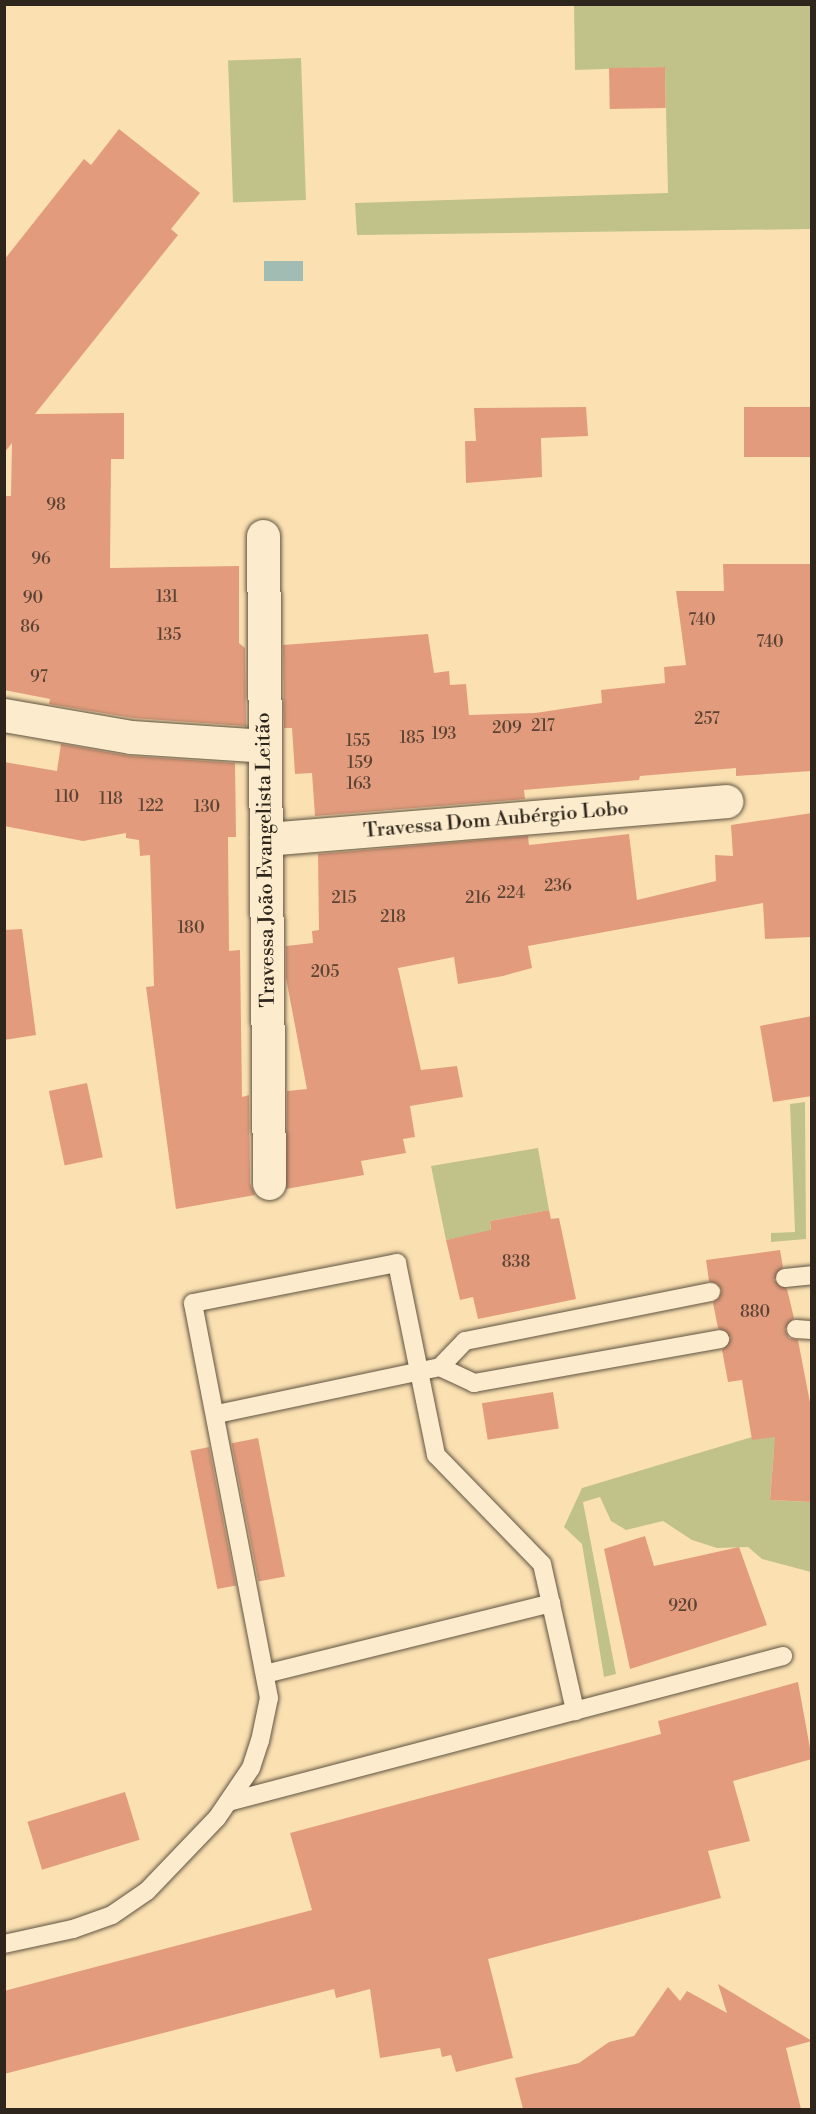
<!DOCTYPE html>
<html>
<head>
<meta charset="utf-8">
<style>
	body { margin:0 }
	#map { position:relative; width:816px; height:2114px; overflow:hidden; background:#fbe1b2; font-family:"Libre Bodoni",serif }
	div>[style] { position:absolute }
	.green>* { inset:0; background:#c1c28a; transform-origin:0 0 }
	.water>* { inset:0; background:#a0bcb3; transform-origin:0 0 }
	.building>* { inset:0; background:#e29c7d; transform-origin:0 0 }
	.roads { filter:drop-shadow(0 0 2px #615442) drop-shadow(0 0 2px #615442) }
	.lane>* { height:18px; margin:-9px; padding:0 9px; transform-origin:9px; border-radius:9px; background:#fceccd }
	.street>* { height:33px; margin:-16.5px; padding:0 16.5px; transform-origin:16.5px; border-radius:16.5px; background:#fceccd }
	span { translate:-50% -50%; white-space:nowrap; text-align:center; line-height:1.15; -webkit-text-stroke:6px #fceccd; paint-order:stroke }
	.number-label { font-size:16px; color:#5b4334 }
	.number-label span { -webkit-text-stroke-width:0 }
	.street-label { font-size:20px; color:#2e251c }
	.frame { position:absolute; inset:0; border:6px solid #2e251c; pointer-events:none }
</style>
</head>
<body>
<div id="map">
	<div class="green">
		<div style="clip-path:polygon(574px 5px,811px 5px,811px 229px,357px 235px,355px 203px,668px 193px,665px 67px,575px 70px)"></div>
		<div style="left:301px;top:58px;width:142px;height:73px;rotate:88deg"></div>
		<div style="clip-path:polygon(805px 1102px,806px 1239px,771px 1242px,771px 1233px,795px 1232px,790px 1104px)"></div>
		<div style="clip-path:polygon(538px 1148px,549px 1210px,490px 1221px,491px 1231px,446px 1240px,431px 1166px)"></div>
		<div style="clip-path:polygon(811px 1432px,811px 1458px,774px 1450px,770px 1500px,811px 1502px,811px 1572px,762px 1559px,748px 1547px,717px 1548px,692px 1540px,663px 1521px,626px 1530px,611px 1521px,600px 1497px,583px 1502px,616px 1674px,604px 1677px,582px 1544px,564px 1527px,582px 1488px,752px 1437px)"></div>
	</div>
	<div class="water">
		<div style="left:303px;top:261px;width:20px;height:39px;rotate:90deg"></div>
	</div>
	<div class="building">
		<div style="left:665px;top:67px;width:41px;height:56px;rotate:89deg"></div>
		<div style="clip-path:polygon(119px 129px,200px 193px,171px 229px,178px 235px,35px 414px,124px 413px,124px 459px,111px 459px,110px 568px,239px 566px,239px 643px,245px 648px,246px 726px,133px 718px,49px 704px,50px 699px,4px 690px,4px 496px,11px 496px,12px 443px,4px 453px,4px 260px,84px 159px,91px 165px)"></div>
		<div style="clip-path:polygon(586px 407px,588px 436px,541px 438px,542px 477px,466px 483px,465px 441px,476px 441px,474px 408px)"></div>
		<div style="left:812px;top:407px;width:50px;height:68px;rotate:90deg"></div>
		<div style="clip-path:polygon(723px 564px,812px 564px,812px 771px,736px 776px,736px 768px,640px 776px,639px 780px,524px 790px,525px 799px,315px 816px,312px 773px,295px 774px,292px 728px,284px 728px,283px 645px,428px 634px,434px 673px,449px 671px,450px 685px,466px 684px,469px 715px,535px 713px,602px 703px,601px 690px,665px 683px,664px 667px,686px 665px,676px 591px,724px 591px)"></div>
		<div style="clip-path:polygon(61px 744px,130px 756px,235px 763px,236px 837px,228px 837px,229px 951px,240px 950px,242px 1097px,249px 1095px,250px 1183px,255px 1195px,176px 1209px,146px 987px,154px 986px,150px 855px,140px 856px,139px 840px,126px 838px,126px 833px,83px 841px,4px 826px,4px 762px,57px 771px)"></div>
		<div style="clip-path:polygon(812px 813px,812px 937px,765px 939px,763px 903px,528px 946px,532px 968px,503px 976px,458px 984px,454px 957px,398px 968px,421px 1070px,457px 1066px,463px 1097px,410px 1106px,415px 1137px,403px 1139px,406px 1153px,361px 1161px,364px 1175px,286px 1189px,287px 1091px,307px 1089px,286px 978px,286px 946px,313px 943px,312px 931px,319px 930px,318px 854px,528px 836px,529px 845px,629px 834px,637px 900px,716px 881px,715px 855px,733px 856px,731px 825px)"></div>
		<div style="clip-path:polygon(22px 929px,36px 1035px,4px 1040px,4px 930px)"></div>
		<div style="clip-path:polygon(812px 1016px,812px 1096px,773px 1102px,760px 1026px)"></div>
		<div style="left:87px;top:1083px;width:76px;height:39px;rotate:78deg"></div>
		<div style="clip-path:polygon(549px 1210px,551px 1219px,559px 1218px,576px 1299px,478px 1319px,473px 1297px,460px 1300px,446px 1240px,491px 1230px,490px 1221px)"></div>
		<div style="clip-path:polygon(780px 1250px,783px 1267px,774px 1280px,787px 1289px,794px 1318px,785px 1329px,789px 1338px,798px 1340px,812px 1413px,812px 1502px,770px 1500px,775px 1437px,752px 1440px,742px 1380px,728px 1382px,722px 1350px,731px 1338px,718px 1328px,713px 1303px,722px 1290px,709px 1281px,706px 1260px)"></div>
		<div style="left:553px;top:1392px;width:37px;height:72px;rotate:81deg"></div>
		<div style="left:258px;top:1438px;width:141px;height:27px;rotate:79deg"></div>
		<div style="left:209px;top:1447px;width:141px;height:19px;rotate:79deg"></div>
		<div style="clip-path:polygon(645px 1536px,654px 1566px,739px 1547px,767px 1625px,630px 1669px,604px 1549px)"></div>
		<div style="clip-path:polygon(798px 1682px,812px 1759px,733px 1781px,750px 1841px,708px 1851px,721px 1898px,488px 1959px,513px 2058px,456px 2072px,451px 2055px,442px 2057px,440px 2048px,380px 2058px,370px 1989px,336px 1998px,334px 1989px,4px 2074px,4px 1991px,312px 1910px,290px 1833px,661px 1734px,658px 1721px)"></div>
		<div style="left:125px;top:1792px;width:50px;height:102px;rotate:73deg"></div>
		<div style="clip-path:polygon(718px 1984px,812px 2041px,786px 2048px,801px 2109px,523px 2109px,515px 2078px,579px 2063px,609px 2042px,634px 2036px,668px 1987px,680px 2001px,687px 1991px,727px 2013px)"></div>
	</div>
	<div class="roads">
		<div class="lane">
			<div style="left:785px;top:1278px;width:27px;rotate:-6deg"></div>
			<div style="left:796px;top:1329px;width:16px;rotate:4deg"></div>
			<div style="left:440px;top:1367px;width:38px;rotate:25deg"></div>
			<div style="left:474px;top:1383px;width:250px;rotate:-10.1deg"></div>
			<div style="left:217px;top:1414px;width:228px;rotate:-11.9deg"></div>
			<div style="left:440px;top:1367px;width:36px;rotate:-46deg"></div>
			<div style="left:465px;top:1341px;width:251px;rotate:-11.3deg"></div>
			<div style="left:265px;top:1674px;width:295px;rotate:-13.9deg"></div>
			<div style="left:228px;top:1802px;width:574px;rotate:-14.74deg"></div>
			<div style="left:4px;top:1944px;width:71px;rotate:-12.3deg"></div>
			<div style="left:73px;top:1929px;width:41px;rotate:-19.7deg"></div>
			<div style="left:112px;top:1915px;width:42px;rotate:-34.4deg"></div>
			<div style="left:147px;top:1891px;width:101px;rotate:-46.2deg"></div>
			<div style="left:217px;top:1818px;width:60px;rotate:-55.8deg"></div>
			<div style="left:251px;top:1768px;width:28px;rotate:-72deg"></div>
			<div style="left:260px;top:1741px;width:44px;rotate:-78.2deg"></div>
			<div style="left:269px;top:1698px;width:402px;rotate:-100.9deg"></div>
			<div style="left:193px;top:1303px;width:208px;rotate:-11.1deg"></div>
			<div style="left:397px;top:1263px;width:196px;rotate:78.5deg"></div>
			<div style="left:436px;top:1455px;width:152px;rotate:45.8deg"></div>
			<div style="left:542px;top:1564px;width:151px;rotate:77.3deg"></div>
		</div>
		<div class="street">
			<div style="left:263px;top:536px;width:647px;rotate:89.47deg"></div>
			<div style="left:4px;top:715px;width:129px;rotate:9.8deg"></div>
			<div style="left:131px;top:737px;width:134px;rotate:3.8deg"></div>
			<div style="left:266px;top:839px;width:462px;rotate:-4.7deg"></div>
		</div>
	</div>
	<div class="number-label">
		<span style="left:56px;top:505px">98</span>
		<span style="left:41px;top:559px">96</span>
		<span style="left:167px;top:597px">131</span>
		<span style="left:33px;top:598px">90</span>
		<span style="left:702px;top:620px">740</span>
		<span style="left:30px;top:627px">86</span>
		<span style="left:169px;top:635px">135</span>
		<span style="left:770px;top:642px">740</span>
		<span style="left:39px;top:677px">97</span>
		<span style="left:707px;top:719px">257</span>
		<span style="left:543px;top:726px">217</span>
		<span style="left:507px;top:728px">209</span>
		<span style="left:444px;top:734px">193</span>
		<span style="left:412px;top:738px">185</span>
		<span style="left:358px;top:741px">155</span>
		<span style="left:360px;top:763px">159</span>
		<span style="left:359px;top:784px">163</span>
		<span style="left:67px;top:797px">110</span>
		<span style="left:111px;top:799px">118</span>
		<span style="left:151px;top:806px">122</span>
		<span style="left:207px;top:807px">130</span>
		<span style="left:558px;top:886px">236</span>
		<span style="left:511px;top:893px">224</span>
		<span style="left:344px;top:898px">215</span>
		<span style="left:478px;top:898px">216</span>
		<span style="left:393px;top:917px">218</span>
		<span style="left:191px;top:928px">180</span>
		<span style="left:325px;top:972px">205</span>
		<span style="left:516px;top:1262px">838</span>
		<span style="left:755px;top:1312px">880</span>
		<span style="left:683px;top:1606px">920</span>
	</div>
	<div class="street-label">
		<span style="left:496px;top:820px;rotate:-5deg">Travessa Dom Aubérgio Lobo</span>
		<span style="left:266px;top:860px;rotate:-91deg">Travessa João Evangelista Leitão</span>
	</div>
	<div class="frame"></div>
</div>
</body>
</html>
